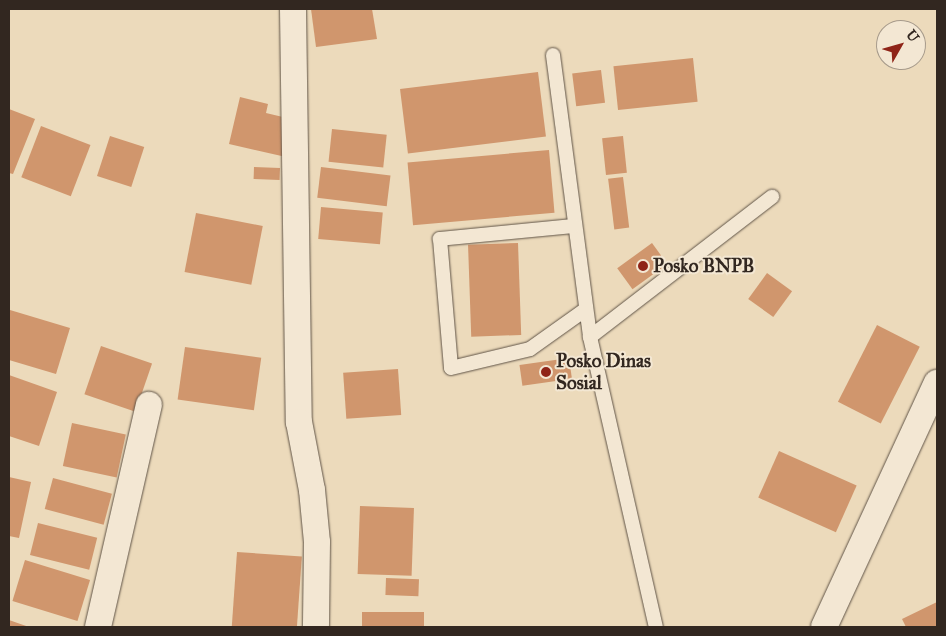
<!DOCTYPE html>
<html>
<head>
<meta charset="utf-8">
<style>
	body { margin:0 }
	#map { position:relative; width:946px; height:636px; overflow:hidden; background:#ecdabb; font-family:"IM FELL Great Primer",serif }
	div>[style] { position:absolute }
	.building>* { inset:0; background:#d0966d; transform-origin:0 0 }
	.roads { filter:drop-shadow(0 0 1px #605447) drop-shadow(0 0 1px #605447) }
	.lane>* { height:14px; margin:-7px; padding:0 7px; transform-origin:7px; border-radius:7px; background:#f3e7d3 }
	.street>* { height:26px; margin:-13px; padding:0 13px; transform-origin:13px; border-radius:13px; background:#f3e7d3 }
	.dots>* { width:14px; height:14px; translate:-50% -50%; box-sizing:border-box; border:2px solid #f3e7d3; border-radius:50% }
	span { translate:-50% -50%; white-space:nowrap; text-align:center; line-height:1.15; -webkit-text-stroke:4px #f3e7d3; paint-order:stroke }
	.poi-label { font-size:19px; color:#322720; font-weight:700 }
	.left { translate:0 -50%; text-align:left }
	.frame { position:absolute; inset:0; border:10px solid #322720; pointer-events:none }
	.north { position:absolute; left:876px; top:20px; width:50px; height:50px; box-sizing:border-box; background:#f3e7d3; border:1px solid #a69a8b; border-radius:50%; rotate:52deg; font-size:14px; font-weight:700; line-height:20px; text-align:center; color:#322720 }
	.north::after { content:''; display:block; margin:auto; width:18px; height:22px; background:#8f2418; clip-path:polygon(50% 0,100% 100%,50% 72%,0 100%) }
</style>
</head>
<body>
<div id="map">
	<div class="building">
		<div style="clip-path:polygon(311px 9px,372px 9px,377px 39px,316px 47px)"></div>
		<div style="left:693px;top:58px;width:44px;height:80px;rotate:84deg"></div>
		<div style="left:601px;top:70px;width:33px;height:29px;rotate:83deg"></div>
		<div style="left:538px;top:72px;width:65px;height:139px;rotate:83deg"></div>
		<div style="clip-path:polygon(240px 97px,268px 104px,266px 113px,287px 118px,286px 157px,229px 144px)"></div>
		<div style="clip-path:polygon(9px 109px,35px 119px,13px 174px,9px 173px)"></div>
		<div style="left:41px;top:126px;width:53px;height:55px;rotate:21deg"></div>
		<div style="left:332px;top:129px;width:55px;height:33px;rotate:6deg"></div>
		<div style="left:110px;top:136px;width:36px;height:42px;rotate:18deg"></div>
		<div style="left:623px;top:136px;width:37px;height:21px;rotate:84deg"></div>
		<div style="left:549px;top:150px;width:63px;height:142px;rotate:85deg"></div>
		<div style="left:254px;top:167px;width:26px;height:12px;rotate:2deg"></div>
		<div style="left:321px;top:167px;width:70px;height:31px;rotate:7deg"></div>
		<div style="left:623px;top:177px;width:51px;height:15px;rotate:83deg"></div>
		<div style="left:321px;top:207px;width:62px;height:32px;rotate:5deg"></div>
		<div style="left:196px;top:213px;width:68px;height:60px;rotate:11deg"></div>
		<div style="left:518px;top:243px;width:92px;height:50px;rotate:88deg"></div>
		<div style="left:652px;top:243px;width:26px;height:43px;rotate:54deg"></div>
		<div style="left:767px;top:273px;width:31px;height:32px;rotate:36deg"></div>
		<div style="clip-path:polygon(10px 310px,70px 328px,56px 374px,9px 360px)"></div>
		<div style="left:877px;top:325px;width:48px;height:86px;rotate:27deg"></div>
		<div style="left:101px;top:346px;width:54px;height:51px;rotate:19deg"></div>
		<div style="left:185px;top:347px;width:77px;height:53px;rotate:8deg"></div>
		<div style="left:569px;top:358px;width:21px;height:50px;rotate:82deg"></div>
		<div style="left:398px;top:369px;width:46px;height:55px;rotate:86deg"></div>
		<div style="clip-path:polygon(9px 375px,57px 392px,39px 446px,9px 436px)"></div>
		<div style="left:72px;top:423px;width:55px;height:44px;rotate:12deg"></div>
		<div style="left:779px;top:451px;width:85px;height:51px;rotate:24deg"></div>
		<div style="clip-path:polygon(9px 477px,31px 482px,19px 538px,9px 536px)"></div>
		<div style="left:53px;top:478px;width:61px;height:32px;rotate:15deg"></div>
		<div style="left:360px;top:506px;width:54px;height:68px;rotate:2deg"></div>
		<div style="left:38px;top:523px;width:61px;height:33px;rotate:14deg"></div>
		<div style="left:237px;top:552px;width:65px;height:75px;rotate:4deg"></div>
		<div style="left:25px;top:560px;width:68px;height:43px;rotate:17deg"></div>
		<div style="left:386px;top:578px;width:33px;height:17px;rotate:2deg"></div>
		<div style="clip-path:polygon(937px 602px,937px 627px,906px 627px,902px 619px)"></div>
		<div style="left:362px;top:612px;width:62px;height:15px"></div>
		<div style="clip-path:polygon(9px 620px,29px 627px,9px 627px)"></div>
	</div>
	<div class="roads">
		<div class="lane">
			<div style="left:553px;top:55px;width:284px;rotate:82.5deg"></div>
			<div style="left:590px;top:337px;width:297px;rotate:77.2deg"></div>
			<div style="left:574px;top:226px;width:135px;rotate:174.5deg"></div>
			<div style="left:440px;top:239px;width:129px;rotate:85.1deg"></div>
			<div style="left:451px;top:368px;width:81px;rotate:-13.5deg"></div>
			<div style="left:530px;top:349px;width:69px;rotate:-35.5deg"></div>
			<div style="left:590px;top:337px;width:230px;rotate:-37.6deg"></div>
		</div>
		<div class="street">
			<div style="left:293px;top:9px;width:413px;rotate:89.2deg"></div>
			<div style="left:299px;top:422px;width:69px;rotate:79.2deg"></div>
			<div style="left:312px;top:490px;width:52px;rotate:84.5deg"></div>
			<div style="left:317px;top:542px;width:85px;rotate:90.7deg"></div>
			<div style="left:98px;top:627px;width:228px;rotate:-77.1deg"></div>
			<div style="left:824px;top:627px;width:269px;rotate:-65.2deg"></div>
		</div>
	</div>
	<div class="dots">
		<div style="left:643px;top:266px;background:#8f2418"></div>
		<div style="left:546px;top:372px;background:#8f2418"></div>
	</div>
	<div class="poi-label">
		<span class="left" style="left:653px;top:266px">Posko BNPB</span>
		<span class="left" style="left:556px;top:372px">Posko Dinas<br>Sosial</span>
	</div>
	<div class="frame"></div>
	<div class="north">U</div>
</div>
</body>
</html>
